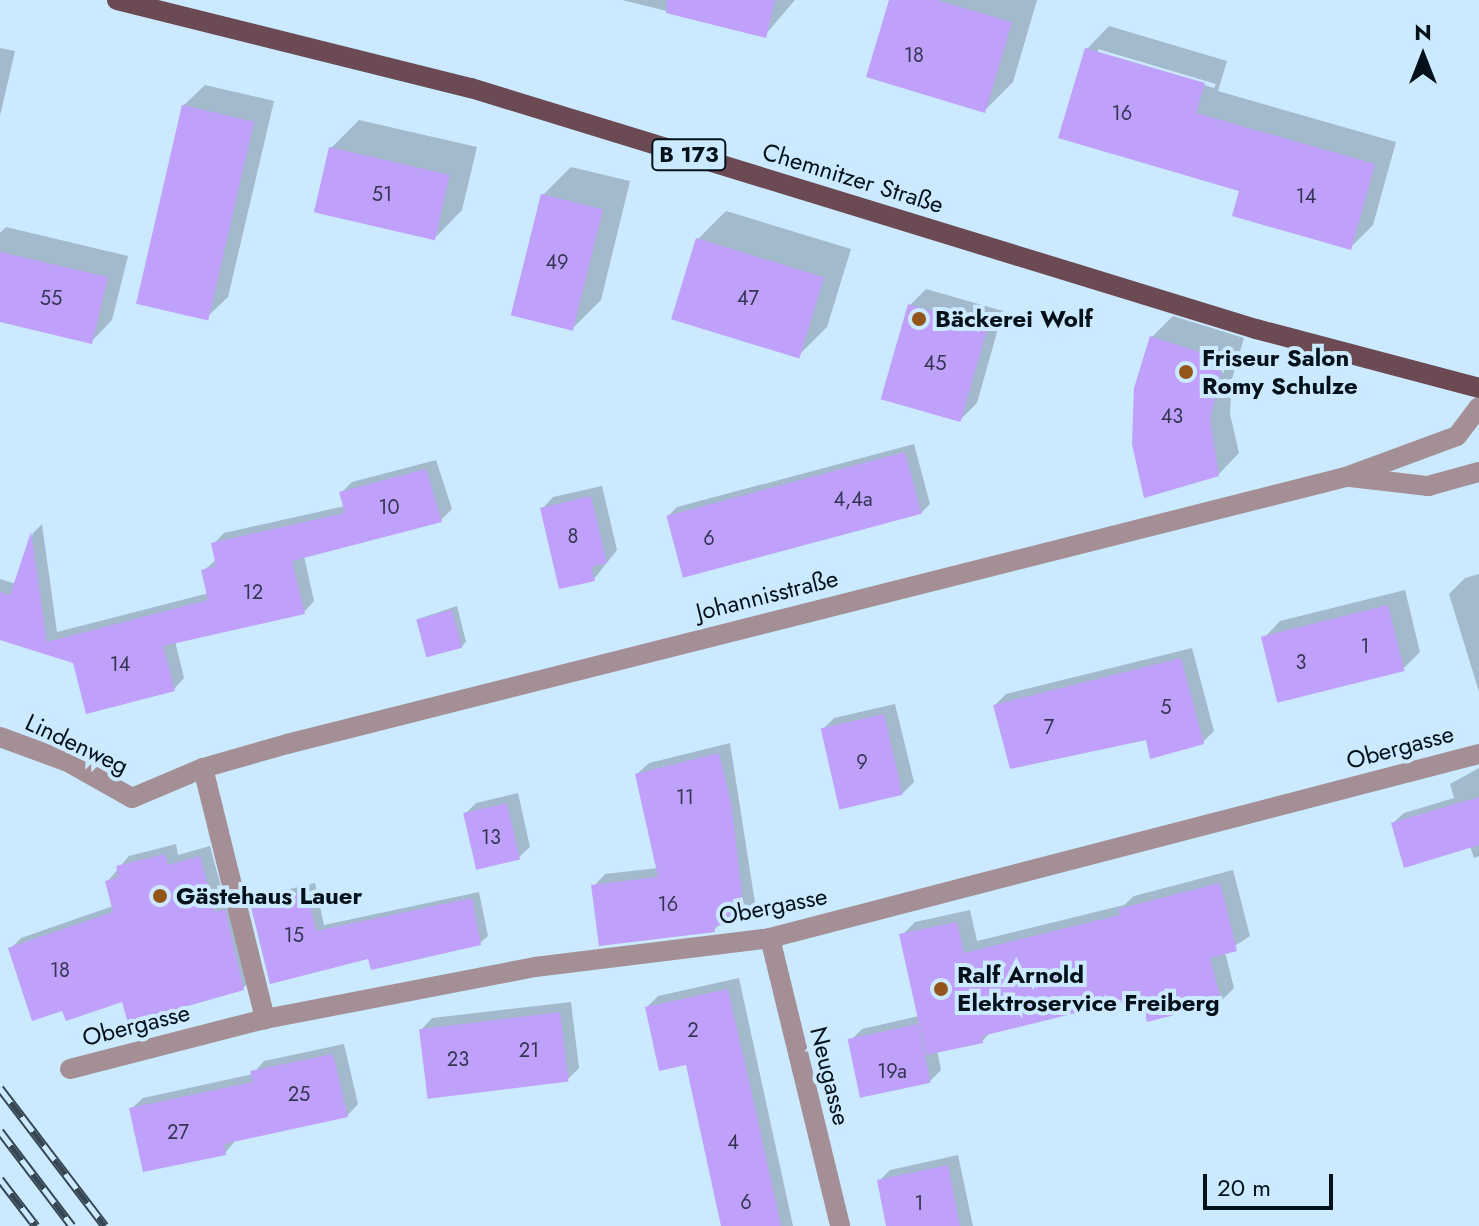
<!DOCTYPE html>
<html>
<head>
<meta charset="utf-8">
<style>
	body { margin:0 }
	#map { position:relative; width:1479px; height:1226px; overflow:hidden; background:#cbe9ff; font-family:Jost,sans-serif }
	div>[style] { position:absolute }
	.shadow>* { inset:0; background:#0003 }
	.building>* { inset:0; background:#bfa0fb; transform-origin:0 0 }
	.street>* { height:20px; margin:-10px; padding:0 10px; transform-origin:10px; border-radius:10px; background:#a38f95 }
	.primary>* { height:20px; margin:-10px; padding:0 10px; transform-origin:10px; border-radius:10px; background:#6b4a54 }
	.rail>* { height:9px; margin-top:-4.5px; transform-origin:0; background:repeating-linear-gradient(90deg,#cbe9ff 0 18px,#364753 0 36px); box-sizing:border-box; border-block:2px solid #364753 }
	.dots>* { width:22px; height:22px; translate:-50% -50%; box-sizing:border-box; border:4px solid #cbe9ff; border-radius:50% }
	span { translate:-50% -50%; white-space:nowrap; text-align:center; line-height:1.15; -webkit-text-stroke:8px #cbe9ff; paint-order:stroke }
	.number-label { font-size:20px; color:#333552 }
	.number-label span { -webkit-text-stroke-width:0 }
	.shield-label span { padding:2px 6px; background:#cbe9ff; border:2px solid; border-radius:6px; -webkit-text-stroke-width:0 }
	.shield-label { font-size:22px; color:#04111a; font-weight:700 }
	.street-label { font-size:24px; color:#04111a }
	.poi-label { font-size:24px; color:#04111a; font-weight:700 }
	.left { translate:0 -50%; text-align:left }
	.north { position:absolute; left:1383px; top:16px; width:80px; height:80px; -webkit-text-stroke:6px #cbe9ff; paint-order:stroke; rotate:0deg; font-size:22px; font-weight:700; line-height:32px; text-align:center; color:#04111a }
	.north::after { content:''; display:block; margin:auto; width:28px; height:36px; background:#04111a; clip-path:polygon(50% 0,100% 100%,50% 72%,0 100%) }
	.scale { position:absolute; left:1203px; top:1174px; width:130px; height:36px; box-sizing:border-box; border:4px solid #04111a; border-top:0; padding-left:10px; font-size:24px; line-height:28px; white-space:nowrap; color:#04111a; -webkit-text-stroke:6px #cbe9ff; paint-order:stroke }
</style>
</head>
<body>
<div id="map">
	<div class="shadow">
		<div style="clip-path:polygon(622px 0,795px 0,765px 35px)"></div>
		<div style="clip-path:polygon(891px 0,1037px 0,1013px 82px,985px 110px)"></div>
		<div style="clip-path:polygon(evenodd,1109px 26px,1227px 61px,1218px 91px,1396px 142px,1373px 225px,1350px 248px,1242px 189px,1087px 49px,1109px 26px,1098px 49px,1216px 84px,1214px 88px,1098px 54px,1098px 49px)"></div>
		<div style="clip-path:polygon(0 48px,15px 51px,0 116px)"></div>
		<div style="clip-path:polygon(205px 85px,274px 101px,228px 297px,206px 318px,183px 106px)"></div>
		<div style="clip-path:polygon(359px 120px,477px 147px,462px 210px,434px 239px,331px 148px)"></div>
		<div style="clip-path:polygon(571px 167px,630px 181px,601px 300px,573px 328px,543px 195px)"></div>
		<div style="clip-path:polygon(726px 211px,851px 249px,827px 327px,799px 355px,698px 239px)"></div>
		<div style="clip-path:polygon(6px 227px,128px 256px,112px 320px,91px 342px,0 320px,0 233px)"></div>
		<div style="clip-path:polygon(926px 289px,1003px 311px,977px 403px,961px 419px,910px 305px)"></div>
		<div style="clip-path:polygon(1173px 316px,1244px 338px,1232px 379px,1230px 414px,1239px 453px,1218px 475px,1152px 337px)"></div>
		<div style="clip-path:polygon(914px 444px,930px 504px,921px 513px,668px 516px,677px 507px)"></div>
		<div style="clip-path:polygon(436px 460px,452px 509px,441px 520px,304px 556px,314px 601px,304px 612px,175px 641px,184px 678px,174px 689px,0 638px,0 579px,16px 584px,33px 533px,42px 524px,57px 632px,209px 593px,203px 571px,217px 559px,213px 544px,224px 533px,345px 506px,341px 493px,352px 482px)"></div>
		<div style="clip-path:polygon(602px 486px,617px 550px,594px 579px,542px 509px,553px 497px)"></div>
		<div style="clip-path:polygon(1479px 574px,1479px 692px,1449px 594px,1465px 578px)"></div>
		<div style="clip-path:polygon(1405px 590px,1420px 652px,1403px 669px,1264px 638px,1280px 621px)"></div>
		<div style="clip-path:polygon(457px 606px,466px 642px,461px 647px,418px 619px)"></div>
		<div style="clip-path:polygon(1192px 648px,1214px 731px,1203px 742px,1147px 738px,995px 705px,1006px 694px)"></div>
		<div style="clip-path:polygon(895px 704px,914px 782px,902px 794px,823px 729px,834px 718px)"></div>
		<div style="clip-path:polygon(730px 743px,756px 909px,744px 920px,721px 923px,714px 930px,594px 886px,605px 874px,658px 868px,637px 774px,649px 763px)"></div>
		<div style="clip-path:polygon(1479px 768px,1479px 856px,1474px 858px,1470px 846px,1393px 823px,1404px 813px,1454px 798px,1450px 784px)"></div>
		<div style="clip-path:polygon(518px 793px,530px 847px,518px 858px,465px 814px,476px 803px)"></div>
		<div style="clip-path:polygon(176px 844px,178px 855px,210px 846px,225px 902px,235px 900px,254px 978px,243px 988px,63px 1008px,10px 949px,21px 938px,113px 906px,107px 882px,129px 856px)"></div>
		<div style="clip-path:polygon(1233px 870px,1250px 936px,1225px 952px,1234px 988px,1221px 1001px,1142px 995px,992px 1031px,982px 1041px,937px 1050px,941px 1070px,930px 1081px,851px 1040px,862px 1029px,919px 1016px,902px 935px,915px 922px,970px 910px,977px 941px,1124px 905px,1134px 896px)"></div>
		<div style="clip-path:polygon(315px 883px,324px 925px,479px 892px,488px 936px,480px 943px,369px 957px,252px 904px,260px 896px)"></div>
		<div style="clip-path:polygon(739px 978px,793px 1226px,723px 1226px,687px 1062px,647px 1007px,658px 996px)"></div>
		<div style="clip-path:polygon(571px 1002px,579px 1068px,568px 1079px,421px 1030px,432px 1018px)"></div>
		<div style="clip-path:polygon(344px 1044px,358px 1104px,347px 1116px,236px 1140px,225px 1153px,131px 1109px,143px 1098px,253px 1074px,264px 1061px)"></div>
		<div style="clip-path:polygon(958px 1155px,973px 1226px,889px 1226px,879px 1181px,890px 1170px)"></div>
	</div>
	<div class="building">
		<div style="clip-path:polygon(667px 0,775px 0,766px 38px,666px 13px)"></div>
		<div style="clip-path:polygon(889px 0,936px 0,1012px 22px,985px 113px,866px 77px)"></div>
		<div style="clip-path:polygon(1085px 48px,1205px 83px,1196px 113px,1375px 164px,1351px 250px,1232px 216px,1239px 191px,1058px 138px)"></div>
		<div style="left:182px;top:105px;width:74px;height:204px;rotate:13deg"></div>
		<div style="left:329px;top:147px;width:124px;height:67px;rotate:13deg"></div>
		<div style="left:541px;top:194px;width:64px;height:125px;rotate:14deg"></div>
		<div style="left:696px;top:238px;width:134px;height:85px;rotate:17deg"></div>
		<div style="clip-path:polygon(0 252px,108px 277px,92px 344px,0 322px)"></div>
		<div style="left:908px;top:304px;width:83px;height:99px;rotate:16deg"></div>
		<div style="clip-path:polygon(1150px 336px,1224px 360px,1210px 419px,1219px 476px,1144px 498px,1132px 444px,1134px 388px)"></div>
		<div style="left:905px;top:452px;width:64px;height:247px;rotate:75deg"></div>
		<div style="clip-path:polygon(426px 469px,442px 522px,292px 561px,305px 614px,163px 646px,175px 691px,86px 714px,73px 663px,0 640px,0 592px,10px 595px,31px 532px,47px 642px,208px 600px,201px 570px,216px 566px,211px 543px,345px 513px,339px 492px)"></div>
		<div style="clip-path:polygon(591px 496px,607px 563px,591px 567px,595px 581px,559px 589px,540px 508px)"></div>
		<div style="left:1388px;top:605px;width:68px;height:131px;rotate:76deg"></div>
		<div style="left:452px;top:610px;width:39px;height:37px;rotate:75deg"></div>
		<div style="clip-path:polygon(1181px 658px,1204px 744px,1150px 759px,1146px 740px,1010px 769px,993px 705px)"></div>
		<div style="left:884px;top:714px;width:83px;height:65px;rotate:77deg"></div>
		<div style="clip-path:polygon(719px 753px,732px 808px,745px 922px,714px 926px,715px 932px,599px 946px,591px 885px,658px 877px,635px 774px)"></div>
		<div style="clip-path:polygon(1479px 797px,1479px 845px,1404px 868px,1391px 823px)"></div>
		<div style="left:507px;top:803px;width:58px;height:45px;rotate:77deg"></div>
		<div style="clip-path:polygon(165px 854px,168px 865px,200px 856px,215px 912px,225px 909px,244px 990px,128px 1023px,122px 1002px,66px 1021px,62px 1011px,32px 1021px,8px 948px,113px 912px,105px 881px,119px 877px,116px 866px)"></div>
		<div style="clip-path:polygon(1220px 883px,1237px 951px,1210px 958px,1222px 1003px,1147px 1022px,1141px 997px,982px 1036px,983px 1043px,926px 1055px,899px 934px,957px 922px,964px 953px,1120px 915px,1118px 909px)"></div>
		<div style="clip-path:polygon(307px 890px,316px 931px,472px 898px,481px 945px,371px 970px,368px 959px,270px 984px,250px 903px)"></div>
		<div style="clip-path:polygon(728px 989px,754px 1104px,781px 1226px,721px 1226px,686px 1065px,659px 1071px,645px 1007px)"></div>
		<div style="left:560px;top:1012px;width:70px;height:142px;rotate:83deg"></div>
		<div style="left:918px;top:1024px;width:60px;height:72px;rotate:78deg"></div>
		<div style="clip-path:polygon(333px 1054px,348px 1117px,224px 1144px,226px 1155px,143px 1172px,129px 1108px,253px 1082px,250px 1071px)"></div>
		<div style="clip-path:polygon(948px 1165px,960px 1226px,886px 1226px,877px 1180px)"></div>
	</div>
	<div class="street">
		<div style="left:1350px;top:477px;width:79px;rotate:6.6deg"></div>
		<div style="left:1428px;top:486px;width:53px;rotate:-15.4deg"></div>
		<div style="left:0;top:737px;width:72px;rotate:20.2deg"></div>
		<div style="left:68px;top:762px;width:73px;rotate:29.4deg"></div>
		<div style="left:132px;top:798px;width:77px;rotate:-22.9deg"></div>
		<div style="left:203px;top:768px;width:87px;rotate:-15.9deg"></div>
		<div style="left:287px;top:744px;width:1092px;rotate:-14.15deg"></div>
		<div style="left:1346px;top:477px;width:118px;rotate:-20.3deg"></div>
		<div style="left:1457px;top:436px;width:36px;rotate:-53deg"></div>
		<div style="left:203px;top:768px;width:259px;rotate:76.1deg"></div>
		<div style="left:770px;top:938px;width:296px;rotate:76.3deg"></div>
		<div style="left:70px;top:1069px;width:201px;rotate:-14.4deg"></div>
		<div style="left:265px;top:1019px;width:275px;rotate:-10.9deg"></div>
		<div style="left:535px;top:967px;width:237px;rotate:-7deg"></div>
		<div style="left:770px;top:938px;width:732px;rotate:-14.55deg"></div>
	</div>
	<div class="primary">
		<div style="left:117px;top:0;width:365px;rotate:14deg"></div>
		<div style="left:471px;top:88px;width:821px;rotate:17.07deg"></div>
		<div style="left:1256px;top:329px;width:231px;rotate:14.8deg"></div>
	</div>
	<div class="rail">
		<div style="left:0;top:1088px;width:173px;rotate:52.7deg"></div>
		<div style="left:0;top:1131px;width:119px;rotate:52.8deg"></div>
		<div style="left:0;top:1179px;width:59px;rotate:52.5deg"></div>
	</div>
	<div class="dots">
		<div style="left:919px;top:319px;background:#94551b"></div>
		<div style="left:1186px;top:372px;background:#94551b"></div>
		<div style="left:160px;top:896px;background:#94551b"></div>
		<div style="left:941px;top:989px;background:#94551b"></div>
	</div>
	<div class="number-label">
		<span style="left:914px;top:55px">18</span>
		<span style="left:1122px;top:113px">16</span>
		<span style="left:382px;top:194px">51</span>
		<span style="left:1306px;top:196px">14</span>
		<span style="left:557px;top:262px">49</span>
		<span style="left:51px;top:298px">55</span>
		<span style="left:748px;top:298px">47</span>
		<span style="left:935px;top:363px">45</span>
		<span style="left:1172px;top:416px">43</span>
		<span style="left:853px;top:499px">4,4a</span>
		<span style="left:389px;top:507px">10</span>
		<span style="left:573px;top:536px">8</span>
		<span style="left:709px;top:538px">6</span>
		<span style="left:253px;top:592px">12</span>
		<span style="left:1365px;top:646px">1</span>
		<span style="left:1301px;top:662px">3</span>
		<span style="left:120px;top:664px">14</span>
		<span style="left:1166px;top:707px">5</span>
		<span style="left:1049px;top:727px">7</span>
		<span style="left:862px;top:762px">9</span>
		<span style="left:685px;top:797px">11</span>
		<span style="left:491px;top:837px">13</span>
		<span style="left:668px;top:904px">16</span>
		<span style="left:294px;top:935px">15</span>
		<span style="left:60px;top:970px">18</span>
		<span style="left:693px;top:1030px">2</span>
		<span style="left:529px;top:1050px">21</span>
		<span style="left:458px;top:1059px">23</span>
		<span style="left:892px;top:1071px">19a</span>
		<span style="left:299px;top:1094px">25</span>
		<span style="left:178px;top:1132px">27</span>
		<span style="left:733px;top:1142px">4</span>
		<span style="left:746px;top:1202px">6</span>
		<span style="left:919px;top:1203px">1</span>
	</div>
	<div class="shield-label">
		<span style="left:689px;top:155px">B 173</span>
	</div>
	<div class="street-label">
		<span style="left:853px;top:178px;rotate:17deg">Chemnitzer Straße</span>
		<span style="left:767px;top:595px;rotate:-14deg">Johannisstraße</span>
		<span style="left:77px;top:744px;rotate:25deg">Lindenweg</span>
		<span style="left:1400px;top:747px;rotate:-15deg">Obergasse</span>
		<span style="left:773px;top:906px;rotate:-11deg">Obergasse</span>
		<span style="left:136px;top:1025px;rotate:-14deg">Obergasse</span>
		<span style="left:830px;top:1076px;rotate:76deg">Neugasse</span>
	</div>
	<div class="poi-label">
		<span class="left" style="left:935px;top:319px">Bäckerei Wolf</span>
		<span class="left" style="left:1202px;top:372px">Friseur Salon<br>Romy Schulze</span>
		<span class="left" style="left:176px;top:896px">Gästehaus Lauer</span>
		<span class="left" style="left:957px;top:989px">Ralf Arnold<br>Elektroservice Freiberg</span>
	</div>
	<div class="north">N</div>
	<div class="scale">20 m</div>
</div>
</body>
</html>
